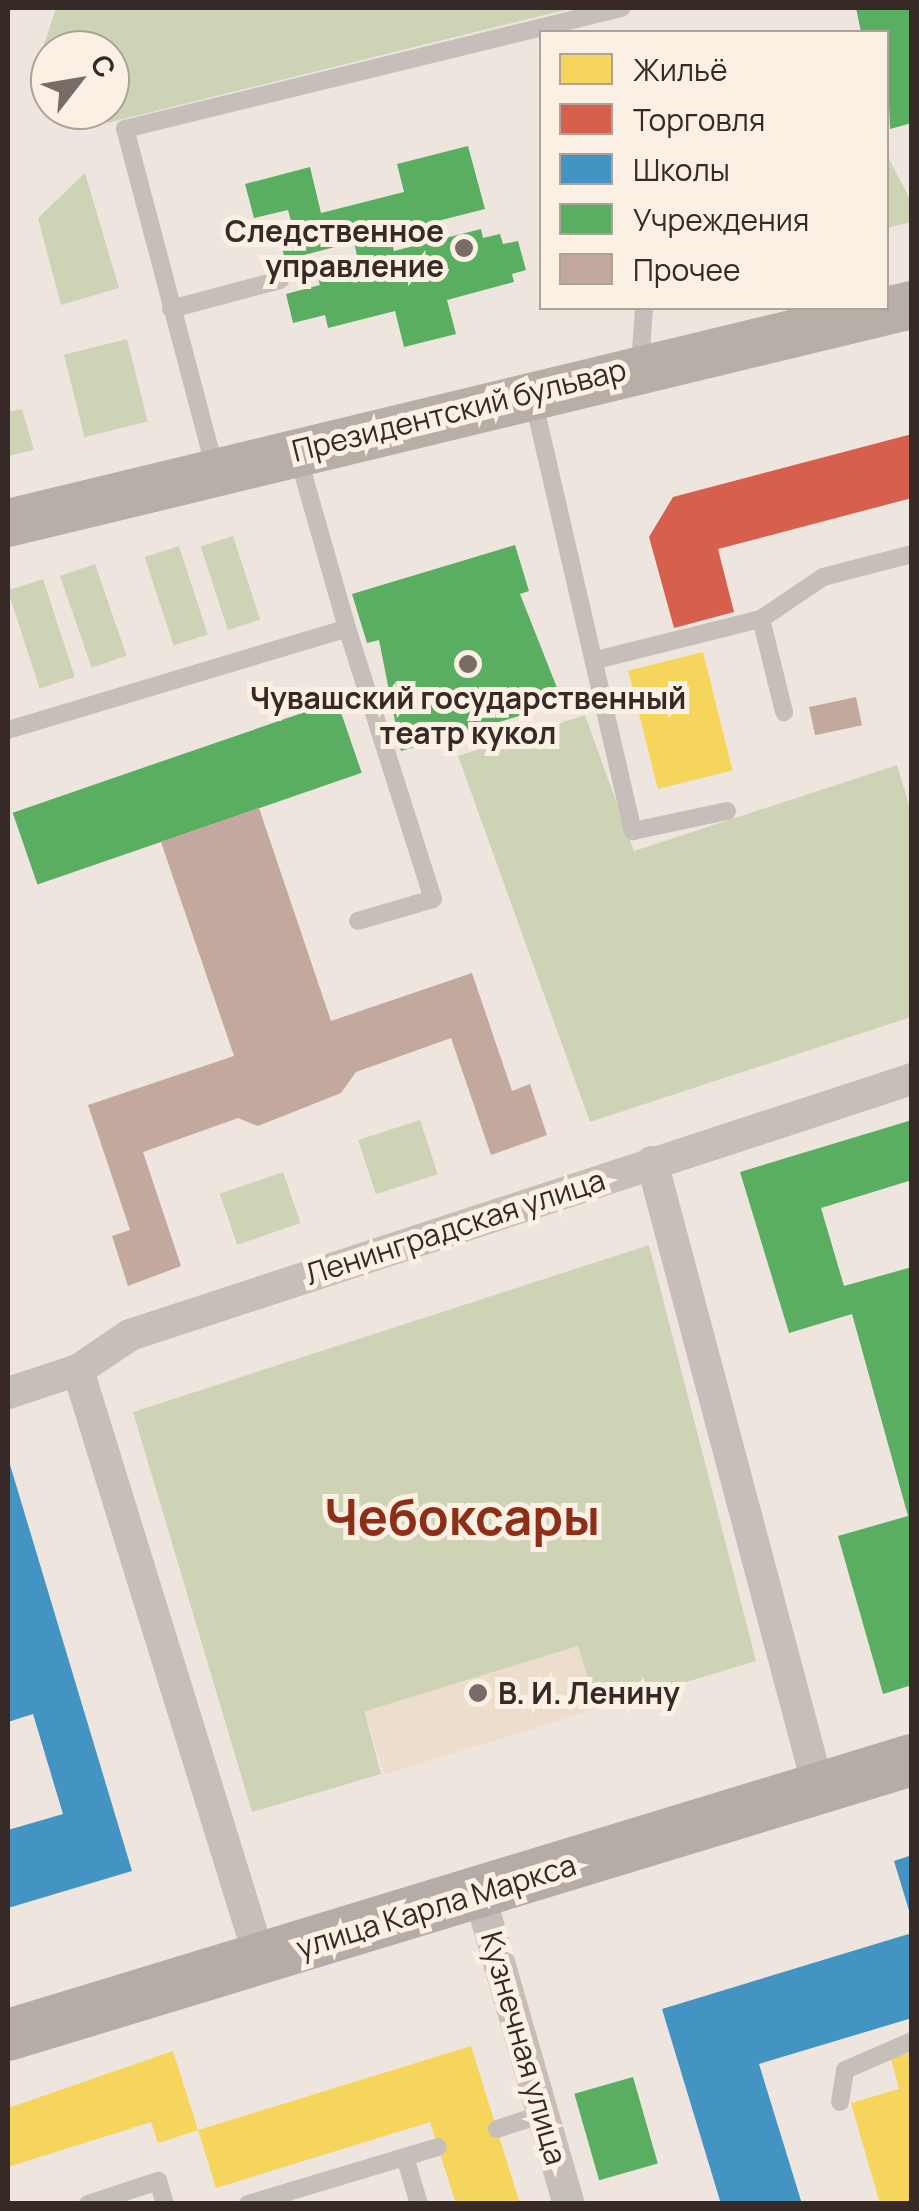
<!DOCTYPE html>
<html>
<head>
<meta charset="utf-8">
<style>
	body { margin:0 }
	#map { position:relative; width:919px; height:2211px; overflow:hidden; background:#eee6de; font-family:Manrope,sans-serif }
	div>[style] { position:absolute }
	.green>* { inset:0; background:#cfd3b6; transform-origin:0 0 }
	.plaza>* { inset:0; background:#edddcc; transform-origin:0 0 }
	.homes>* { inset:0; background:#f6d55c; transform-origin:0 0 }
	.shops>* { inset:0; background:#d6604d }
	.schools>* { inset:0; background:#4393c3 }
	.public>* { inset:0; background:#5aae61; transform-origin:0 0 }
	.building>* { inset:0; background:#c3a89e; transform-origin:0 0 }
	.lane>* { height:18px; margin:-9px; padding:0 9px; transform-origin:9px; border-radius:9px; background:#c6beb8 }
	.street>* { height:32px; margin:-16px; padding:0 16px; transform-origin:16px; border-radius:16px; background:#c6beb8 }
	.secondary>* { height:48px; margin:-24px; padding:0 24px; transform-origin:24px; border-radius:24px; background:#b7aea8 }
	.primary>* { height:52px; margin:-26px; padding:0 26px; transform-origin:26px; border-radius:26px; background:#b5aca7 }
	.dots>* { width:28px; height:28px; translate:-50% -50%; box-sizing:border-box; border:5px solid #fbf0e4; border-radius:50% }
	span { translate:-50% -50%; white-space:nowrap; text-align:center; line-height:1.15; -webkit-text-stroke:10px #fbf0e4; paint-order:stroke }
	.poi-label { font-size:30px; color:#372a26; font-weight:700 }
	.right { translate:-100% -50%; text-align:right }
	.left { translate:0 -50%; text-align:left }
	.street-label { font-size:30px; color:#372a26 }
	.town-label { font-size:50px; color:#8d2e17; font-weight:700 }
	.frame { position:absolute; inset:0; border:10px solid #372a26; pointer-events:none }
	.legend { position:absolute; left:539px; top:30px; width:350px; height:280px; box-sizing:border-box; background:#fbf0e4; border:2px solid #ada198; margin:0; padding:12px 18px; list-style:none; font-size:30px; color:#372a26 }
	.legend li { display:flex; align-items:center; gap:20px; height:50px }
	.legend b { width:50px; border:2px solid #ada198 }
	.north { position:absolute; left:30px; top:30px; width:100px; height:100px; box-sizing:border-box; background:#fbf0e4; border:2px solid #ada198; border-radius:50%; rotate:59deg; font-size:28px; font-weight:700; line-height:40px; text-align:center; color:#372a26 }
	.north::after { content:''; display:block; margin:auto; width:35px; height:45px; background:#776c66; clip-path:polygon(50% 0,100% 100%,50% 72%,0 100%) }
</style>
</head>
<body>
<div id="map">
	<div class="green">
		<div style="clip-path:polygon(56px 8px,573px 8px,107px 123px,110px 50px,42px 50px)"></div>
		<div style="clip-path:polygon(887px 155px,912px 203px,911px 222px,887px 228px)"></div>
		<div style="clip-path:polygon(85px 173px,119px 288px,61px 305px,38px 218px)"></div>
		<div style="left:127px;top:339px;width:85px;height:65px;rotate:76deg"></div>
		<div style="clip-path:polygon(22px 409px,34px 450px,8px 456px,8px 412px)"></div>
		<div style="left:233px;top:536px;width:88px;height:34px;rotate:72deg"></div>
		<div style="left:179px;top:546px;width:93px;height:36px;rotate:72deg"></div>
		<div style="left:95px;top:564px;width:97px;height:37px;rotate:71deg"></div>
		<div style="left:43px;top:579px;width:103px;height:37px;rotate:72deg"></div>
		<div style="clip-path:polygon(585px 715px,634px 851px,897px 765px,911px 812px,911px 1017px,590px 1122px,458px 756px)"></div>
		<div style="left:420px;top:1120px;width:57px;height:65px;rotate:72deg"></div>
		<div style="left:283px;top:1172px;width:54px;height:67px;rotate:71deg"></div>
		<div style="clip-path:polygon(649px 1245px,756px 1661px,597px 1709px,577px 1647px,365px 1713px,381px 1774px,252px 1812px,133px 1412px)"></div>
	</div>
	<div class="plaza">
		<div style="left:578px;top:1646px;width:66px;height:223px;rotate:73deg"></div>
	</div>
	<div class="homes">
		<div style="left:703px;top:652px;width:122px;height:77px;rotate:76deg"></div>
		<div style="clip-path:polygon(471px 2046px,520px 2204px,456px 2204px,430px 2122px,216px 2188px,198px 2130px,158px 2143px,151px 2122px,8px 2167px,8px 2108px,173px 2051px,198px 2130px)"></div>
		<div style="clip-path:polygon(912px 2052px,912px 2204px,880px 2204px,851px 2103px,899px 2089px,891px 2058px)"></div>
	</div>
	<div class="shops">
		<div style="clip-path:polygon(912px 434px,912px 498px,718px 549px,734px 612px,674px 628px,649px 537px,673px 497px)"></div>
	</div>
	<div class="schools">
		<div style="clip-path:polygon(8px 1458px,132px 1871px,8px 1908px,8px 1830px,63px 1814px,33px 1714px,8px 1722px)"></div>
		<div style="clip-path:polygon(912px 1855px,912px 1917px,911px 1917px,894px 1861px)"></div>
		<div style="clip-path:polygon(912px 1933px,912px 2018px,759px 2064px,802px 2204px,721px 2204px,662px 2009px)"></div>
	</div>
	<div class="public">
		<div style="clip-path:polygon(856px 8px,912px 8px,912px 123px,890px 129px,886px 32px,861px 32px)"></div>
		<div style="clip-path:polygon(468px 146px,485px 209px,390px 233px,394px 251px,481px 229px,483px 238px,500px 234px,503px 244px,518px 241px,526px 270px,512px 274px,514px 282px,447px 300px,456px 334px,404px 347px,395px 311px,328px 328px,325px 315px,293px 323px,286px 294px,320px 285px,316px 271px,358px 260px,354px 242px,285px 260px,276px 224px,291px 221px,288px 210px,254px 218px,245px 184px,310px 167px,321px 213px,404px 192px,397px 164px)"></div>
		<div style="clip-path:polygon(515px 545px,529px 591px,520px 594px,563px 703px,401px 751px,379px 640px,367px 643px,352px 594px)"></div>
		<div style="left:337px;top:701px;width:76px;height:343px;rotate:71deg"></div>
		<div style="clip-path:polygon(912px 1120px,912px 1180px,821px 1208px,844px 1286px,912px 1267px,912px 1685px,883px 1694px,838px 1536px,908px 1516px,852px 1314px,789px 1333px,740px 1172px)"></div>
		<div style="left:633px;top:2077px;width:90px;height:61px;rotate:74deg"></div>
	</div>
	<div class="building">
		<div style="left:856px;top:697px;width:29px;height:48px;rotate:78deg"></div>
		<div style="clip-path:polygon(259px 808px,331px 1021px,472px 973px,512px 1091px,530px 1084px,547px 1135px,491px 1155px,451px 1038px,356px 1072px,341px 1093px,258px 1126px,238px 1118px,143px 1152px,181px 1266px,128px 1286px,112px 1236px,130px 1230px,88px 1105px,234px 1056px,161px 842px)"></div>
	</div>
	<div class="lane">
		<div style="left:171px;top:309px;width:113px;rotate:-14.9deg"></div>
		<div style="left:640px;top:366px;width:58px;rotate:-86.1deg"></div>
		<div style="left:538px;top:420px;width:422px;rotate:77deg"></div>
		<div style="left:633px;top:831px;width:96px;rotate:-12deg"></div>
		<div style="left:215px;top:469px;width:352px;rotate:-104.8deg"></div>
		<div style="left:125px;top:129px;width:511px;rotate:-13.71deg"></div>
		<div style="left:761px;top:619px;width:96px;rotate:76.1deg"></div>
		<div style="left:347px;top:628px;width:284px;rotate:72.4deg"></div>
		<div style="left:433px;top:899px;width:78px;rotate:163.7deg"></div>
		<div style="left:596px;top:660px;width:170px;rotate:-14deg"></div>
		<div style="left:761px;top:619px;width:75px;rotate:-34.1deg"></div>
		<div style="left:823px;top:577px;width:92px;rotate:-14.5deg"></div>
		<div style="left:8px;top:730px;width:354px;rotate:-16.7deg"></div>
		<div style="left:347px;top:628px;width:157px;rotate:-105.9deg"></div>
		<div style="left:840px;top:2102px;width:32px;rotate:-81deg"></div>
		<div style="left:845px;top:2070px;width:73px;rotate:-23.4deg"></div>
		<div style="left:497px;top:2129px;width:48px;rotate:-18.1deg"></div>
		<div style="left:405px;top:2157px;width:49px;rotate:73.4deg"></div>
		<div style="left:88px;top:2204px;width:74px;rotate:-18.2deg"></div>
		<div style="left:158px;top:2181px;width:24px;rotate:73deg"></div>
		<div style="left:248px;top:2204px;width:198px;rotate:-16.7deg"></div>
	</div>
	<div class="street">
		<div style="left:652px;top:1162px;width:634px;rotate:75.11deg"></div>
		<div style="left:78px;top:1370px;width:586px;rotate:72.83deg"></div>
		<div style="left:8px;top:1393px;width:74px;rotate:-18.2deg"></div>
		<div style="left:78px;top:1370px;width:63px;rotate:-33.9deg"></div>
		<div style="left:130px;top:1335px;width:823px;rotate:-18.13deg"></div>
		<div style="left:479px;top:1893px;width:324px;rotate:73.9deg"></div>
	</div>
	<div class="secondary">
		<div style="left:8px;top:523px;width:930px;rotate:-13.56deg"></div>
	</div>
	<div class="primary">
		<div style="left:8px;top:2035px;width:945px;rotate:-16.92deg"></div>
	</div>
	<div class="dots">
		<div style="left:464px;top:248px;background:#776c66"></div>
		<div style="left:468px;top:664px;background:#776c66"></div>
		<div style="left:478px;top:1693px;background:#776c66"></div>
	</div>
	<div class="poi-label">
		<span class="right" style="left:444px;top:248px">Следственное<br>управление</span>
		<span style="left:468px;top:715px">Чувашский государственный<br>театр кукол</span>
		<span class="left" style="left:498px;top:1693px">В. И. Ленину</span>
	</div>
	<div class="street-label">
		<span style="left:459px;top:410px;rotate:-14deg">Президентский бульвар</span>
		<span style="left:455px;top:1227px;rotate:-18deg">Ленинградская улица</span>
		<span style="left:436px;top:1906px;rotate:-17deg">улица Карла Маркса</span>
		<span style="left:524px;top:2048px;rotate:74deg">Кузнечная улица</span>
	</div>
	<div class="town-label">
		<span style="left:462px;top:1517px">Чебоксары</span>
	</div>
	<div class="frame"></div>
	<ul class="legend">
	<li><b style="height:28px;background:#f6d55c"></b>Жильё</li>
	<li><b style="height:28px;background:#d6604d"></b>Торговля</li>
	<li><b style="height:28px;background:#4393c3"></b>Школы</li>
	<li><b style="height:28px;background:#5aae61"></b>Учреждения</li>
	<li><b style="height:28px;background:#c3a89e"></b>Прочее</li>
	</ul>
	<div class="north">С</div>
</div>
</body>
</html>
